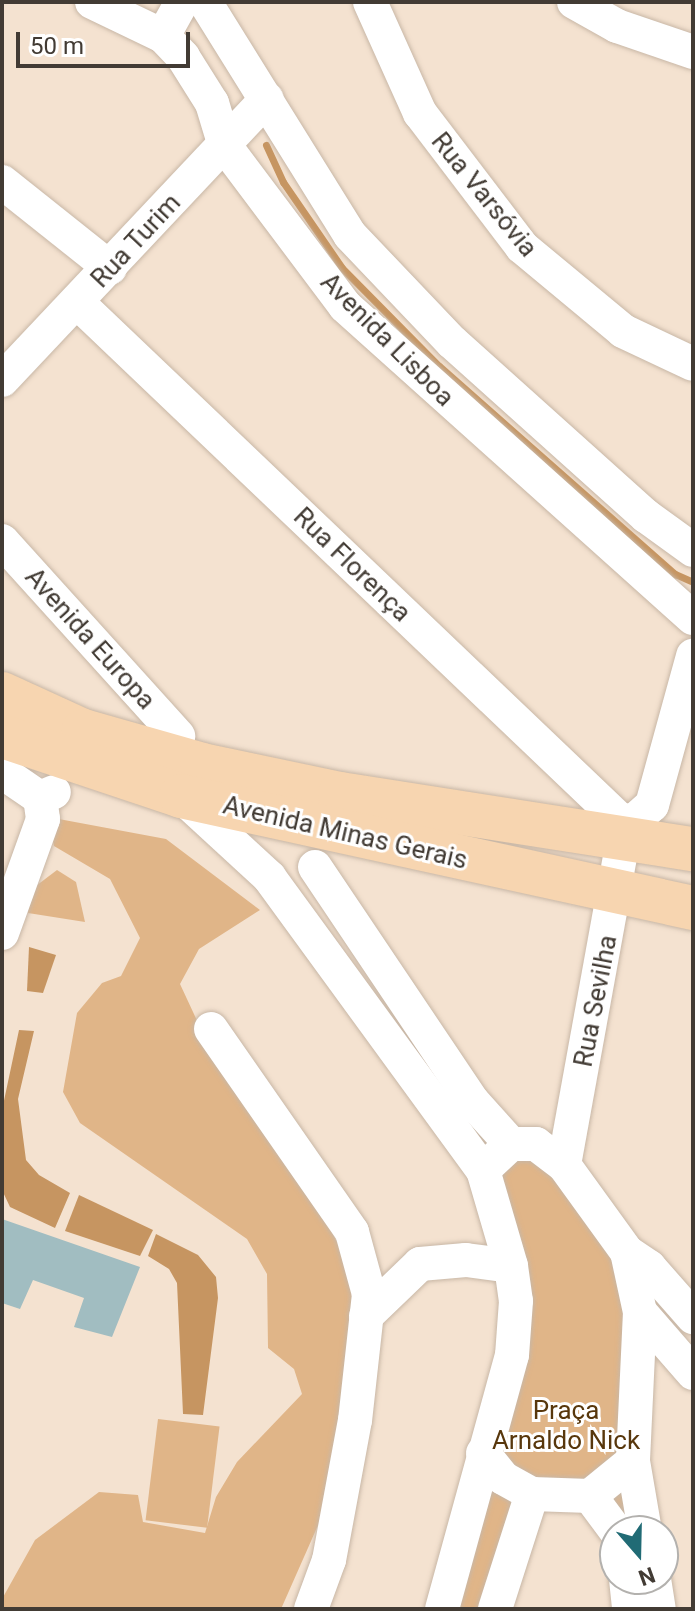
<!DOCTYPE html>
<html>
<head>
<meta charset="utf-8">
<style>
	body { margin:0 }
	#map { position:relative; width:695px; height:1611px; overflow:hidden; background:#f4e2d0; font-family:Roboto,sans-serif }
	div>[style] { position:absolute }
	.green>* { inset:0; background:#e0b588; transform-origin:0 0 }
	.water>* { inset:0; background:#c69561 }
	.stream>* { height:7px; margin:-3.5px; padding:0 3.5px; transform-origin:3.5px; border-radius:3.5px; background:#c69561 }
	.building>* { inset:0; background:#a1bdc1 }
	.roads { filter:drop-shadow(0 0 2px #c8b7a6) drop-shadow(0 0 2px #c8b7a6) }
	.minor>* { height:34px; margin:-17px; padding:0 17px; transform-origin:17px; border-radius:17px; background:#fff }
	.major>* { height:44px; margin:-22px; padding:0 22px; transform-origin:22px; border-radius:22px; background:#f7d5b0 }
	span { translate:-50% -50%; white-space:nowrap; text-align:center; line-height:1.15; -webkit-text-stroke:6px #fff; paint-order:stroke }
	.street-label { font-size:26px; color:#423b34 }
	.park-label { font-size:26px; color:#58370c }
	.frame { position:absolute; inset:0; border:4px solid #423b34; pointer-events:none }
	.north { position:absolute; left:599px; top:1515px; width:80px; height:80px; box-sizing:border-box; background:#fff; border:2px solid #b3b1ae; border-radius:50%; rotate:160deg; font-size:22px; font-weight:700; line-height:32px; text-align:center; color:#423b34 }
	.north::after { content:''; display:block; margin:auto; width:28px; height:36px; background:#216b75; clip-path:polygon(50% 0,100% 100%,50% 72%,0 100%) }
	.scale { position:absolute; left:16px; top:32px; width:174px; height:36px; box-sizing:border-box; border:4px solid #423b34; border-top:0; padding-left:10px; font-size:24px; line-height:28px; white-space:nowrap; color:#423b34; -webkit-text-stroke:6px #fff; paint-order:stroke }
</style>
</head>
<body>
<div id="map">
	<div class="green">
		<div style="clip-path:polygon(48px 817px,166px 839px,260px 910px,199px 949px,180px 984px,200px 1027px,319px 1207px,347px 1262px,359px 1304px,323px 1514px,281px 1609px,2px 1609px,2px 1599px,35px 1540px,99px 1492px,138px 1495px,143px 1522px,205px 1533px,216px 1497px,237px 1462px,302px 1394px,294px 1369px,268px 1348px,267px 1274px,247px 1239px,80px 1123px,63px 1092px,77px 1013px,102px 983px,121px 976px,140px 938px,110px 879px,54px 846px)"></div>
		<div style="clip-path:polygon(57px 870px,76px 882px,85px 922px,28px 913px,28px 892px)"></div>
		<div style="clip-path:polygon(536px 1146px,627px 1252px,645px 1531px,590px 1496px,532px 1494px,495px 1609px,442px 1609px,512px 1355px,483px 1170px)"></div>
		<div style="left:158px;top:1419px;width:62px;height:102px;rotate:7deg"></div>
	</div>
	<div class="water">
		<div style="clip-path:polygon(29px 947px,56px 955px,43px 993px,27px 991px)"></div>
		<div style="clip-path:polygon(19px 1030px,34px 1031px,18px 1099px,26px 1160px,39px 1175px,70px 1193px,55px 1228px,10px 1207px,2px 1190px,2px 1110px)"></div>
		<div style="clip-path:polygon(79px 1195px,153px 1230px,140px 1256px,65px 1231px)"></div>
		<div style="clip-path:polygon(156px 1234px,198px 1255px,216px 1277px,218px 1298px,203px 1415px,183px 1414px,177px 1283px,169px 1269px,148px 1256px)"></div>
	</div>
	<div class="stream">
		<div style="left:266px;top:145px;width:41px;rotate:65.3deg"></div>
		<div style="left:283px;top:182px;width:104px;rotate:55.5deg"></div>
		<div style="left:342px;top:268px;width:138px;rotate:45.3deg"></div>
		<div style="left:439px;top:366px;width:315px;rotate:41.4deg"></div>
		<div style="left:675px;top:574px;width:20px;rotate:24deg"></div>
	</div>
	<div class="building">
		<div style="clip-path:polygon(2px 1219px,140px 1267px,112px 1337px,74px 1327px,84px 1298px,33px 1280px,20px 1309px,2px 1303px)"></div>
	</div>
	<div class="roads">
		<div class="minor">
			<div style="left:92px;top:2px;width:79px;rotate:25.6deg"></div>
			<div style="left:163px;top:36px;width:29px;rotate:46deg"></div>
			<div style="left:183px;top:57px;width:54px;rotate:57.8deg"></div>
			<div style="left:212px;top:103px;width:45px;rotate:73.2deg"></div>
			<div style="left:225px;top:146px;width:200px;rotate:53.1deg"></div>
			<div style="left:345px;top:306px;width:467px;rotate:41.9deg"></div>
			<div style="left:205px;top:2px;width:274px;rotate:58.1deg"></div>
			<div style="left:350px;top:235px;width:148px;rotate:46.4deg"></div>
			<div style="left:452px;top:342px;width:261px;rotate:41.9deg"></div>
			<div style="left:646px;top:516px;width:58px;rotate:35.9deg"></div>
			<div style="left:370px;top:2px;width:122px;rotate:65.8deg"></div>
			<div style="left:420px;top:113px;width:168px;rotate:52.7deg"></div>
			<div style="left:522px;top:247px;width:131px;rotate:39.7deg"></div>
			<div style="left:623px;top:331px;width:77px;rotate:25.2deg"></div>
			<div style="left:574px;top:2px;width:49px;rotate:29.2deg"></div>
			<div style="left:617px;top:26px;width:80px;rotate:18.9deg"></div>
			<div style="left:163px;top:36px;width:39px;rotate:-61deg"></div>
			<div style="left:2px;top:182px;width:138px;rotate:38.5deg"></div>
			<div style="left:78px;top:303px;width:749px;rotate:43.65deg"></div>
			<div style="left:620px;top:820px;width:14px;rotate:4deg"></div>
			<div style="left:634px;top:821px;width:24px;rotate:-42deg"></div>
			<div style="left:652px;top:805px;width:155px;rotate:-74.6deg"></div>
			<div style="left:2px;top:380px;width:386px;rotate:-46.7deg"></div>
			<div style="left:2px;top:541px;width:263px;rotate:47.9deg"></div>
			<div style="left:2px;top:772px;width:46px;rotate:34.4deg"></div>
			<div style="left:40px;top:798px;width:15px;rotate:-23deg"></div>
			<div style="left:181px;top:796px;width:120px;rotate:42.6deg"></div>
			<div style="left:269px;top:877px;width:363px;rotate:53.9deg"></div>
			<div style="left:483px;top:1170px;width:100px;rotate:73.7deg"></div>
			<div style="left:511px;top:1266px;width:35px;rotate:82deg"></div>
			<div style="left:516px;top:1301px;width:54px;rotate:94.2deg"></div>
			<div style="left:512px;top:1355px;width:263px;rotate:105.4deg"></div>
			<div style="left:315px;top:867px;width:283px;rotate:56.1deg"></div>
			<div style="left:473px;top:1102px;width:57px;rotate:47.9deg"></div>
			<div style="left:2px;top:933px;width:121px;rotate:-70.2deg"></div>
			<div style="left:43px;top:819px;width:21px;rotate:-98deg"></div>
			<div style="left:211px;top:1029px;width:247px;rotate:55.2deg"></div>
			<div style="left:352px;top:1232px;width:64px;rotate:74.7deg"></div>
			<div style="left:369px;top:1294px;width:127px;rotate:96.3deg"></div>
			<div style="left:355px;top:1420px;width:142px;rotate:100.5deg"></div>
			<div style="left:329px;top:1560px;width:52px;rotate:110.2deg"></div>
			<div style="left:564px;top:1165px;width:334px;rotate:-79.7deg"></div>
			<div style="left:483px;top:1170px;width:38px;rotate:-43deg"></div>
			<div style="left:511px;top:1144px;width:25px"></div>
			<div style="left:536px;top:1144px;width:35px;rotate:37deg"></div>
			<div style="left:564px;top:1165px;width:107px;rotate:54.1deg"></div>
			<div style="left:627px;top:1252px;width:61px;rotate:77.8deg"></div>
			<div style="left:640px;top:1312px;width:149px;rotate:92.7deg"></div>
			<div style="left:633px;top:1461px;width:71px;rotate:80.3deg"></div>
			<div style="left:627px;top:1252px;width:27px;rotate:34deg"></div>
			<div style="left:649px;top:1267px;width:67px;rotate:48.7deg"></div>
			<div style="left:640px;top:1312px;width:81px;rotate:49deg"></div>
			<div style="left:366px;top:1316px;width:75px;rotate:-43.9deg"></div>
			<div style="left:420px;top:1264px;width:46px;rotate:-5deg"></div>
			<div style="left:466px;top:1260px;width:45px;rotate:7.6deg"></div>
			<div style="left:483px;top:1453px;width:32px;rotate:51deg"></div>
			<div style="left:503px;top:1478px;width:33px;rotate:29deg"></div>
			<div style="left:532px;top:1494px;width:58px;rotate:2deg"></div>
			<div style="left:590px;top:1496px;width:55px;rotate:-39.1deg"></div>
			<div style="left:590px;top:1496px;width:44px;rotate:53.4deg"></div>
			<div style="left:626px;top:1579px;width:30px;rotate:84deg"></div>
			<div style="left:654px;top:1579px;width:30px;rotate:81deg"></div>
			<div style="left:495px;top:1609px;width:121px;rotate:-72.2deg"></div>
		</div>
		<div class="major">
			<div style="left:2px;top:694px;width:89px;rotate:24.6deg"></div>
			<div style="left:83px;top:731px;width:124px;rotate:15.9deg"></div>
			<div style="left:202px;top:765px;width:141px;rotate:11.9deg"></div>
			<div style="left:340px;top:794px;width:357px;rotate:8.9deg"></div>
			<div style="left:2px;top:736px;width:189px;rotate:18.5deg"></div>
			<div style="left:181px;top:796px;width:524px;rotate:12.34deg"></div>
		</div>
	</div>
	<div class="street-label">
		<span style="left:484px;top:195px;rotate:51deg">Rua Varsóvia</span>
		<span style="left:136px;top:241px;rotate:-47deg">Rua Turim</span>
		<span style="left:387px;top:340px;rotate:45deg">Avenida Lisboa</span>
		<span style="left:352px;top:565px;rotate:44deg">Rua Florença</span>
		<span style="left:90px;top:639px;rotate:48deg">Avenida Europa</span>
		<span style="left:345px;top:833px;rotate:13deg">Avenida Minas Gerais</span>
		<span style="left:596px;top:1001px;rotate:-79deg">Rua Sevilha</span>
	</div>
	<div class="park-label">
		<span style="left:566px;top:1426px">Praça<br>Arnaldo Nick</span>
	</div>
	<div class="frame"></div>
	<div class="north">N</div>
	<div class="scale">50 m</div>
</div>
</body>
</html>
